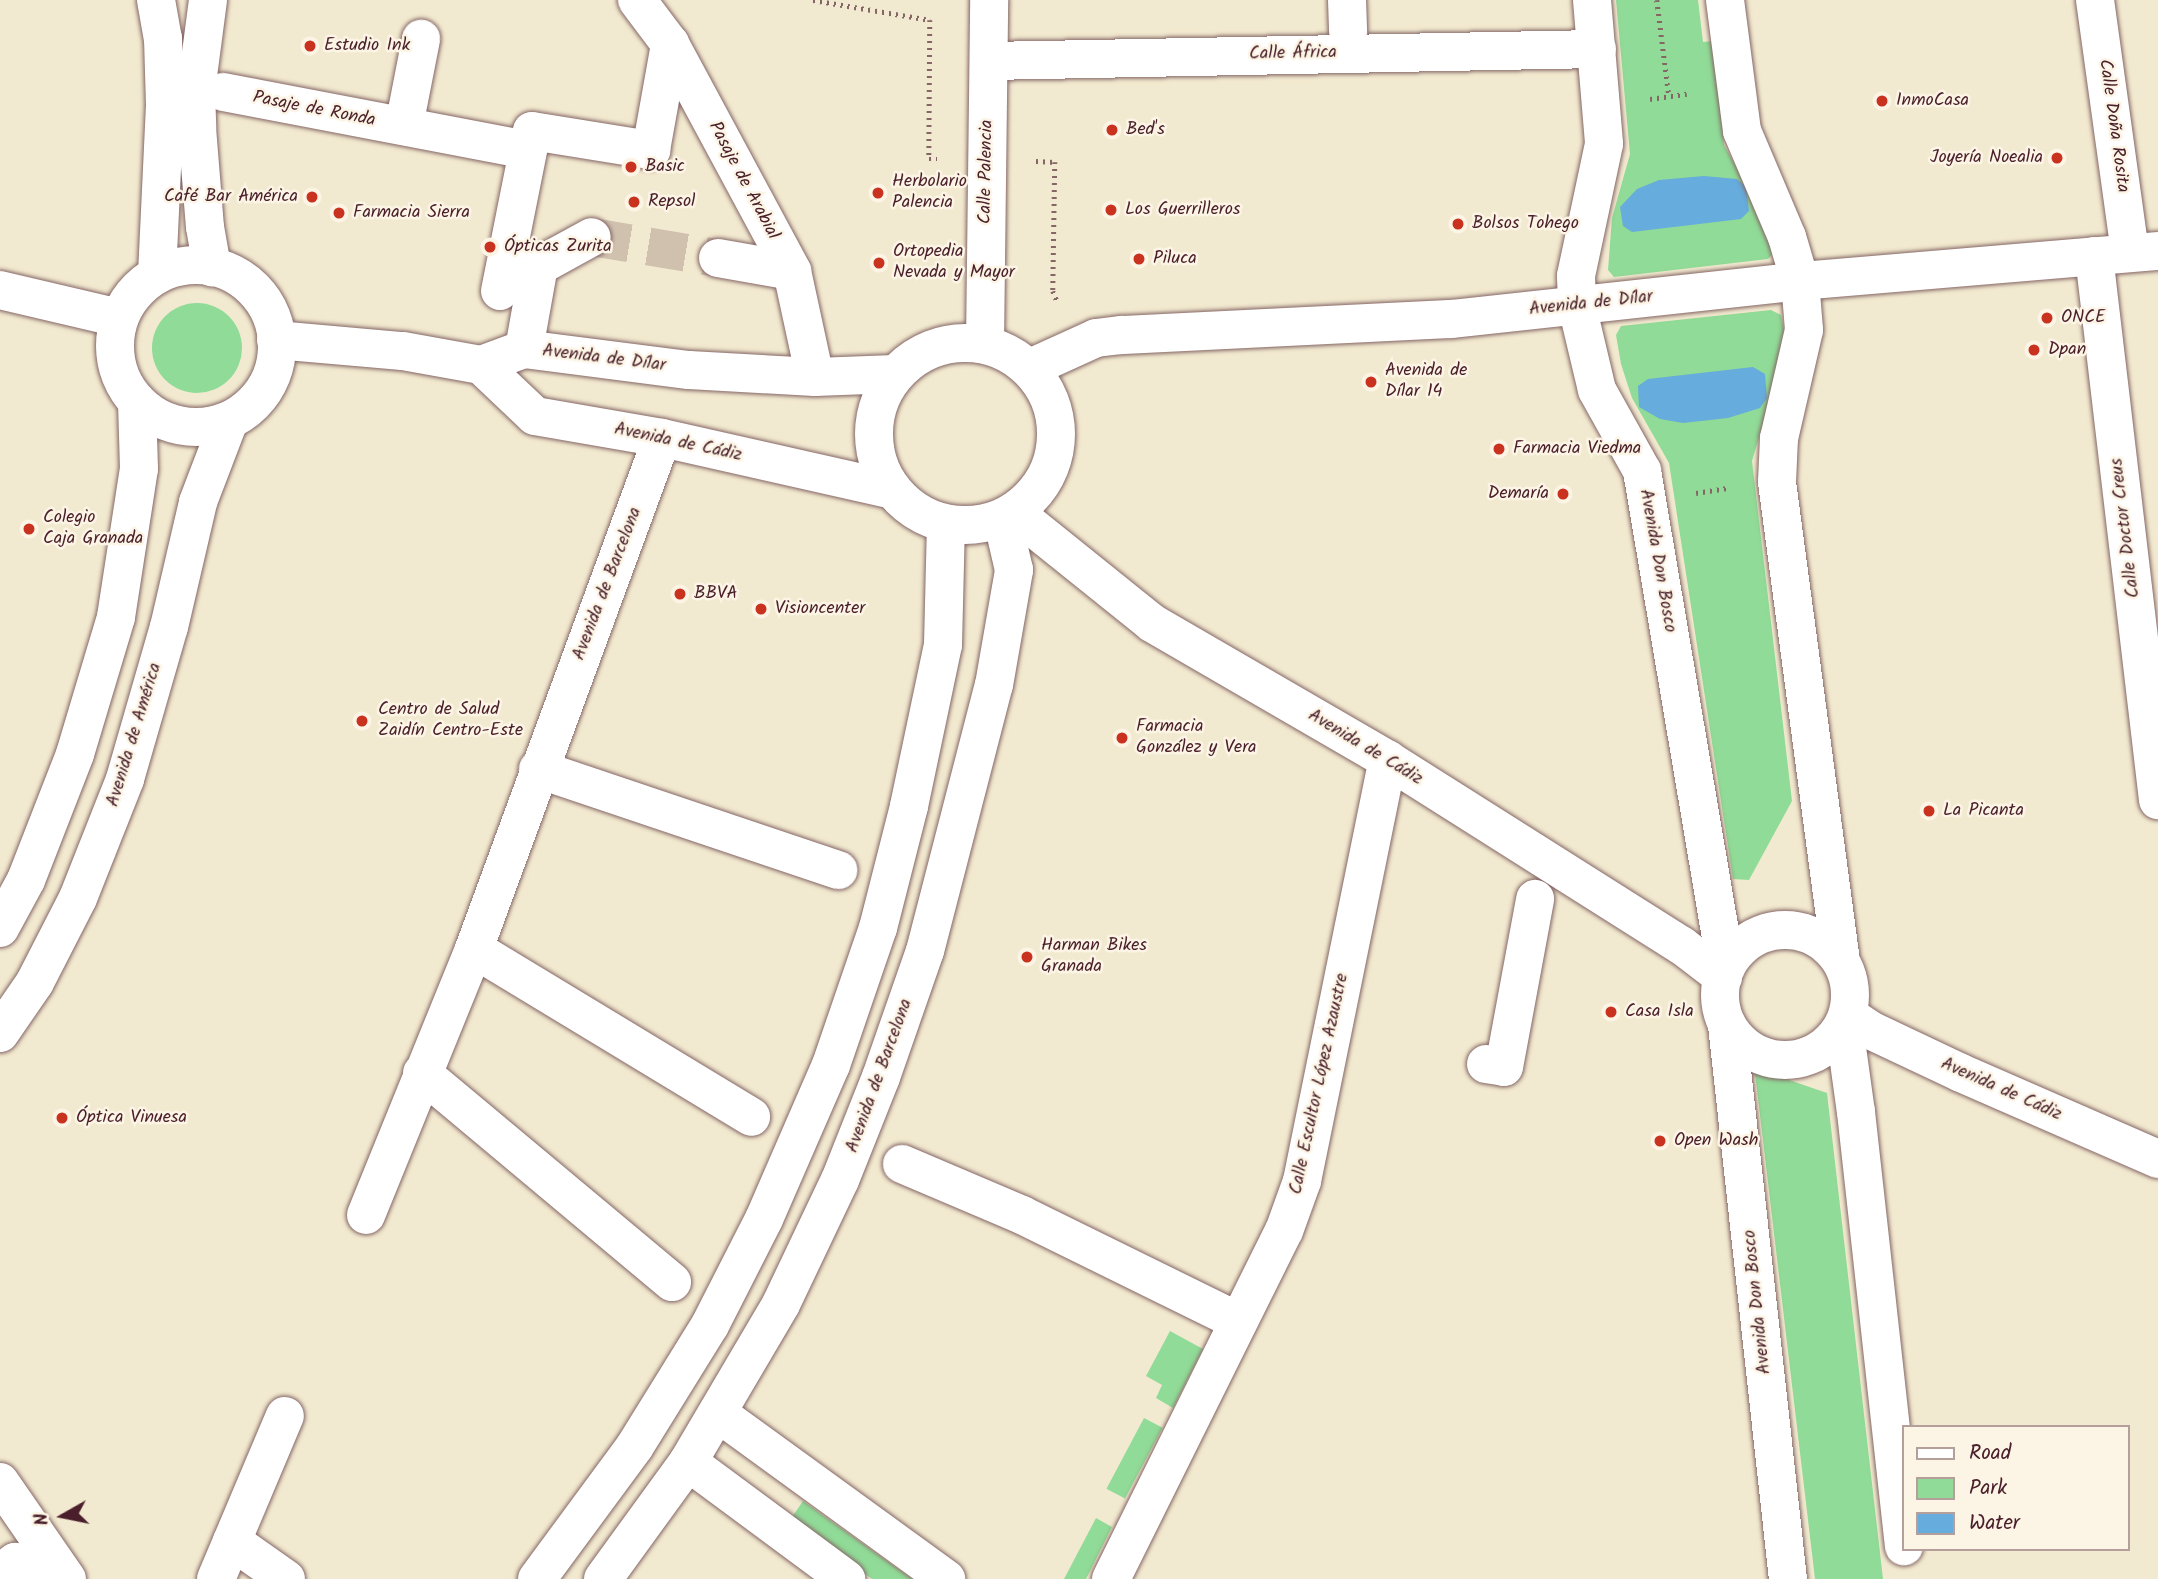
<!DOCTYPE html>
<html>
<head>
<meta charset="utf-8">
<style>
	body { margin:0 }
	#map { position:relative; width:2158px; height:1579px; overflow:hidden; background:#f2ead0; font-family:Kalam,sans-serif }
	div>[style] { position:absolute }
	.green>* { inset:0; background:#90db97; transform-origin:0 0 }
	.round { border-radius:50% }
	.water>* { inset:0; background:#66acdc }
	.minor-tunnel>* { height:38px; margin-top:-19px; transform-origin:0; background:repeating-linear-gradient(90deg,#d0c1af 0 38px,transparent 0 57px) }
	.path>* { height:4.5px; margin-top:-2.25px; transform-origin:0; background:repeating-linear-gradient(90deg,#856665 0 2px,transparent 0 7px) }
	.roads { filter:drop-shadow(0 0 2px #856665) drop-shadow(0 0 2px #856665) }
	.minor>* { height:38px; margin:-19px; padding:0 19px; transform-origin:19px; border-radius:19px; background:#fff }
	.major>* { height:38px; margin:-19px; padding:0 19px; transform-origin:19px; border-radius:19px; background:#fff }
	.major>.ring { margin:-19px; padding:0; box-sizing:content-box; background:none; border:38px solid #fff; border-radius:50% }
	.dots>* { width:19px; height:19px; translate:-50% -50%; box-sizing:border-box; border:4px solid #fcf5e5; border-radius:50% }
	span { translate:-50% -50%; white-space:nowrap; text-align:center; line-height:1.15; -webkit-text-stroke:5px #fcf5e5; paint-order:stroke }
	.poi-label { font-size:18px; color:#4a1f2b }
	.left { translate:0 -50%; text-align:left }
	.right { translate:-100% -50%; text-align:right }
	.street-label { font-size:18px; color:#4a1f2b }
	.legend { position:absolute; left:1902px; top:1425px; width:228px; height:126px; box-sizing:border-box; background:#fcf5e5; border:2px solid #b59f9b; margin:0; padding:9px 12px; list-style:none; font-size:21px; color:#4a1f2b }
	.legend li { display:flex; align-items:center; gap:14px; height:35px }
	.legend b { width:35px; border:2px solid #b59f9b }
	.north { position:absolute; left:28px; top:1481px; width:70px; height:70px; -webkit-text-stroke:5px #fcf5e5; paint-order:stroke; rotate:261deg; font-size:19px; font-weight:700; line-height:28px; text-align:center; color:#4a1f2b }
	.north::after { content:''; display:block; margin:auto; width:24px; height:32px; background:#4a1f2b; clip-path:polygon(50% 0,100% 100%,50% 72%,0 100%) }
</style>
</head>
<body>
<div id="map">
	<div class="green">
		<div style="clip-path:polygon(1616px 0,1698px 0,1703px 42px,1713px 41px,1724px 145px,1753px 196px,1773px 254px,1768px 259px,1614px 277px,1608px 270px,1612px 218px,1630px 154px)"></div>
		<div class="round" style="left:152px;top:303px;width:90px;height:90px"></div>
		<div style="clip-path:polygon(1771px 310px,1781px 315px,1784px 330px,1774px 386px,1752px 461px,1792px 801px,1749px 880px,1733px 879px,1669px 463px,1632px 398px,1621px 364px,1616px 335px,1621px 326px)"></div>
		<div style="clip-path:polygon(1759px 1066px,1792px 1081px,1827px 1093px,1883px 1579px,1815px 1579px,1755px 1073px)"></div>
		<div style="clip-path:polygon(1170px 1331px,1203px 1349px,1173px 1408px,1156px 1398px,1162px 1385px,1146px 1376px)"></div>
		<div style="left:1144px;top:1418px;width:21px;height:80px;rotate:28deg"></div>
		<div style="clip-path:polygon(803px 1501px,912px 1579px,872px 1579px,790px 1520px)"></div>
		<div style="clip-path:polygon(1096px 1518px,1112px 1527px,1086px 1579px,1064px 1579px)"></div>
	</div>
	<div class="water">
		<div style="clip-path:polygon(1704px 176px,1737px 179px,1746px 187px,1749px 211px,1741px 219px,1632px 232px,1623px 226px,1620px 207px,1637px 189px,1659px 180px)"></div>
		<div style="clip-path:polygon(1753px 367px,1765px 374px,1767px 398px,1760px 408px,1728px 418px,1683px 423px,1660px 419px,1639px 407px,1638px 386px,1648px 379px)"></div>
	</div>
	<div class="minor-tunnel">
		<div style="left:592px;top:237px;width:128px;rotate:9.5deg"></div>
	</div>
	<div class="path">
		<div style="left:813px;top:0;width:119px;rotate:9.7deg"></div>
		<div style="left:930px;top:20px;width:139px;rotate:90.4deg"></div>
		<div style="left:929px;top:159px;width:8px"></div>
		<div style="left:1657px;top:0;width:97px;rotate:82.9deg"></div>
		<div style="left:1650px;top:99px;width:37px;rotate:-8deg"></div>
		<div style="left:1036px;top:161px;width:19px;rotate:3deg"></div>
		<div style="left:1055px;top:162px;width:129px;rotate:90.9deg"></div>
		<div style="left:1053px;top:291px;width:11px;rotate:68deg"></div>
		<div style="left:1696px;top:493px;width:33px;rotate:-9deg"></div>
	</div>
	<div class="roads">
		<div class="minor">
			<div style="left:637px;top:0;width:55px;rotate:53.1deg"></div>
			<div style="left:670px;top:44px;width:258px;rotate:61.7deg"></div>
			<div style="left:792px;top:271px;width:108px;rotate:77.8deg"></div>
			<div style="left:1347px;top:0;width:32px;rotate:88deg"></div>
			<div style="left:2095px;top:0;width:255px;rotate:82.1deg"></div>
			<div style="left:989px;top:61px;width:608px;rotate:-1.13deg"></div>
			<div style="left:223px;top:92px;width:310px;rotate:10.8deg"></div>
			<div style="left:404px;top:126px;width:89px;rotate:-78.9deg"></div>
			<div style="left:2094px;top:256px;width:548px;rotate:83.29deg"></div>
			<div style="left:718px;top:258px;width:75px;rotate:10deg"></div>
			<div style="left:500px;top:291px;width:163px;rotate:-78.7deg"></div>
			<div style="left:532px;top:131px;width:121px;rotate:9.1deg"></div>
			<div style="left:651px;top:150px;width:108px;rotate:-79.8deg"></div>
			<div style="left:524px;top:349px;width:84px;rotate:-79.8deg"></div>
			<div style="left:539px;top:266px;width:60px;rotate:-28.7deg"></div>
			<div style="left:538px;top:769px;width:317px;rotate:18.6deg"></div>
			<div style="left:474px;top:949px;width:324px;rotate:31.2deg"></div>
			<div style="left:1486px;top:1064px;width:18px;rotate:9deg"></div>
			<div style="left:1504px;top:1067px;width:171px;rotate:-79.5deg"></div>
			<div style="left:422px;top:1073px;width:326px;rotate:39.9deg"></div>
			<div style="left:902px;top:1164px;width:130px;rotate:23deg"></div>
			<div style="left:1022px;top:1215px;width:226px;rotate:26.2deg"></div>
			<div style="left:366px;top:1215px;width:287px;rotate:-67.9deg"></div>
			<div style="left:474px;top:949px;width:544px;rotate:-69.8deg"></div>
			<div style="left:719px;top:1414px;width:281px;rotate:36deg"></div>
			<div style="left:688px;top:1462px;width:197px;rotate:36.5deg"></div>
			<div style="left:0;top:1482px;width:118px;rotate:55.4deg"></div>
			<div style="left:232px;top:1541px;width:66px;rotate:35.1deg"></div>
			<div style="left:0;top:1573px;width:19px;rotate:-36deg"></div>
			<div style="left:15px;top:1562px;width:21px;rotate:55deg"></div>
			<div style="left:216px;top:1579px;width:177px;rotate:-67.1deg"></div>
			<div style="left:1111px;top:1579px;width:389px;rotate:-63.6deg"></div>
			<div style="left:1284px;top:1231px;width:53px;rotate:-70.2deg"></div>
			<div style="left:1302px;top:1181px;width:430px;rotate:-78.5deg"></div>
		</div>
		<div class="major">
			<div style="left:156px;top:0;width:39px;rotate:80deg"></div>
			<div style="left:163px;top:38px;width:67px;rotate:88.3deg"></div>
			<div style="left:165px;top:105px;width:170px;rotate:92.7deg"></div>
			<div style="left:208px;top:0;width:92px;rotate:97.5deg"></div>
			<div style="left:196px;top:91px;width:37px;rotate:88deg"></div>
			<div style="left:197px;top:128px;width:99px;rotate:85.4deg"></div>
			<div style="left:205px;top:227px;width:41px;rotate:80.1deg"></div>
			<div style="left:1592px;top:0;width:144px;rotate:85.2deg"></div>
			<div style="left:1604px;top:144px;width:135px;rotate:102deg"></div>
			<div style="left:1576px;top:276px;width:30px;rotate:88deg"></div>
			<div style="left:1577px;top:306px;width:86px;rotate:76.6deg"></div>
			<div style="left:1597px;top:390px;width:93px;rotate:60.9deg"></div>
			<div style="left:1642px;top:471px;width:503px;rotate:80.39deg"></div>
			<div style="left:1725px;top:0;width:132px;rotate:82.6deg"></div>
			<div style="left:1742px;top:131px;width:115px;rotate:67deg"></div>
			<div style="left:1787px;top:237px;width:46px;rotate:73.5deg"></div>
			<div style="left:1800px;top:281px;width:49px;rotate:85.3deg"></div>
			<div style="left:1804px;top:330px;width:111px;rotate:103deg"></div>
			<div style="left:1779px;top:438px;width:44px;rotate:92.6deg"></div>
			<div style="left:1777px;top:482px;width:482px;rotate:82.4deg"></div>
			<div class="ring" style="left:115px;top:265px;width:124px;height:124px"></div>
			<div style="left:0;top:290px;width:122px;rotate:13.2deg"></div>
			<div style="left:276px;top:340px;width:127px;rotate:5deg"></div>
			<div style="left:403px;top:351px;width:79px;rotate:10.2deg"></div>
			<div style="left:481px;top:365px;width:46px;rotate:-20.4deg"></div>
			<div style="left:524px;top:349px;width:166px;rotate:7.3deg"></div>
			<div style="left:689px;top:370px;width:126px;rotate:3.2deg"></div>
			<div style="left:815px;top:377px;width:80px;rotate:-2.1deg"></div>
			<div class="ring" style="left:874px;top:343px;width:144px;height:144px"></div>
			<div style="left:985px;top:344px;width:344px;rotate:-89.3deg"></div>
			<div style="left:481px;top:365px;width:74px;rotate:43.4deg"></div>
			<div style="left:535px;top:416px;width:129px;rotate:9.8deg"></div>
			<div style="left:662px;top:438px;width:236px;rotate:12.7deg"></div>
			<div style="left:1030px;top:368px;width:72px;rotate:-24.4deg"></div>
			<div style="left:1096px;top:338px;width:26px;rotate:-7deg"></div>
			<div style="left:1122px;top:335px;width:329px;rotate:-2.8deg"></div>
			<div style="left:1451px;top:319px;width:351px;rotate:-6.2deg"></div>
			<div style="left:1800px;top:281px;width:359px;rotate:-4.8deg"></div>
			<div style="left:1014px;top:512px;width:177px;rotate:38.8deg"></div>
			<div style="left:1152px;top:623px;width:273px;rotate:30.1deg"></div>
			<div style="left:1388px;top:760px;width:347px;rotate:32.3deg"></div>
			<div style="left:1681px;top:945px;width:53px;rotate:37.3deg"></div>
			<div style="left:0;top:928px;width:55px;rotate:-61.6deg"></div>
			<div style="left:26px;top:880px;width:135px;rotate:-68.7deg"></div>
			<div style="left:75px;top:754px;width:143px;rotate:-73.3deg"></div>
			<div style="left:116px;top:617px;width:150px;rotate:-81.2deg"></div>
			<div style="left:139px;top:469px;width:67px;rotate:-91.7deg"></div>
			<div class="ring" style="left:1720px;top:930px;width:92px;height:92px"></div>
			<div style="left:1848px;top:1015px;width:27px;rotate:34deg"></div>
			<div style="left:1870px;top:1030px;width:101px;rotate:25.3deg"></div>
			<div style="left:1961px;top:1073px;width:215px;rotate:23.6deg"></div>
			<div style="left:1727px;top:1025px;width:557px;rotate:83.72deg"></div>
			<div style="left:1844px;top:1026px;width:87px;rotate:82.1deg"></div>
			<div style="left:1856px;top:1112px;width:437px;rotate:83.7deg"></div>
			<div style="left:0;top:1033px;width:62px;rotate:-55.5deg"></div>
			<div style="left:35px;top:982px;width:94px;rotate:-62.9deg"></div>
			<div style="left:78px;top:898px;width:128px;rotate:-68.4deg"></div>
			<div style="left:125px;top:779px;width:158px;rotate:-73.9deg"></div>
			<div style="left:169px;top:627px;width:128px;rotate:-76.9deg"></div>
			<div style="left:198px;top:502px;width:87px;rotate:-69.1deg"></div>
			<div style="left:537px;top:1579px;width:165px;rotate:-53.6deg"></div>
			<div style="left:635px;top:1446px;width:142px;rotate:-58.2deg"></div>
			<div style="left:710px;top:1325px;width:119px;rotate:-63deg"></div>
			<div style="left:764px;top:1219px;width:168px;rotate:-66.5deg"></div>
			<div style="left:831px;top:1065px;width:145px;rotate:-71.1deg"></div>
			<div style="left:878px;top:928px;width:126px;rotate:-75.7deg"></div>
			<div style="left:909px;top:806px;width:165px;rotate:-78.1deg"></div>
			<div style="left:943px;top:645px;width:121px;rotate:-88.6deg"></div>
			<div style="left:603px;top:1579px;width:145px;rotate:-54deg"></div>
			<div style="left:688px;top:1462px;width:183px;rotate:-59.5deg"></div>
			<div style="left:781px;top:1304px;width:137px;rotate:-64.6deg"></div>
			<div style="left:840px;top:1180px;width:111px;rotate:-68.3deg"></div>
			<div style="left:881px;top:1077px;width:133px;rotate:-70.8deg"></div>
			<div style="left:925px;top:951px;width:275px;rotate:-75.5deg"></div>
			<div style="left:994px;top:685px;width:117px;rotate:-80.1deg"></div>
			<div style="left:1014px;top:570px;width:53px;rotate:-103deg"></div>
		</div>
	</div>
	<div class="dots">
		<div style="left:310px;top:46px;background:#c8321e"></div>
		<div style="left:1882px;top:101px;background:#c8321e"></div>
		<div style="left:1112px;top:130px;background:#c8321e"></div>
		<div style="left:2057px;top:158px;background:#c8321e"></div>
		<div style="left:631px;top:167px;background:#c8321e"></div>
		<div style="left:878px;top:193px;background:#c8321e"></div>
		<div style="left:312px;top:197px;background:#c8321e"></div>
		<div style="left:634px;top:202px;background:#c8321e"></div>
		<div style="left:1111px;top:210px;background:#c8321e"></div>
		<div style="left:339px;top:213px;background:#c8321e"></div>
		<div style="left:1458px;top:224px;background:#c8321e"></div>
		<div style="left:490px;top:247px;background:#c8321e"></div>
		<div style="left:1139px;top:259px;background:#c8321e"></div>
		<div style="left:879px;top:263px;background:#c8321e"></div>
		<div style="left:2047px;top:318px;background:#c8321e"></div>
		<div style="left:2034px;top:350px;background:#c8321e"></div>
		<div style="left:1371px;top:382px;background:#c8321e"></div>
		<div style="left:1499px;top:449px;background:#c8321e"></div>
		<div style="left:1563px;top:494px;background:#c8321e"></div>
		<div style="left:29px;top:529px;background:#c8321e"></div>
		<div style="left:680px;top:594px;background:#c8321e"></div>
		<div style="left:761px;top:609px;background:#c8321e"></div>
		<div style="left:362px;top:721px;background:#c8321e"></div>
		<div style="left:1122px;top:738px;background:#c8321e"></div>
		<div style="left:1929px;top:811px;background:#c8321e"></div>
		<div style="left:1027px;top:957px;background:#c8321e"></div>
		<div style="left:1611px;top:1012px;background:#c8321e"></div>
		<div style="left:62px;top:1118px;background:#c8321e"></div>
		<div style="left:1660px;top:1141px;background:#c8321e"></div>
	</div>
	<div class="poi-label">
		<span class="left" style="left:324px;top:46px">Estudio Ink</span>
		<span class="left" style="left:1896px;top:101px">InmoCasa</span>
		<span class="left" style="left:1126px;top:130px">Bed's</span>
		<span class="right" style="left:2043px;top:158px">Joyería Noealia</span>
		<span class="left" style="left:645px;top:167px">Basic</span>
		<span class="left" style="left:892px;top:193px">Herbolario<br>Palencia</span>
		<span class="right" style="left:298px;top:197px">Café Bar América</span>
		<span class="left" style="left:648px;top:202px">Repsol</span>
		<span class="left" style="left:1125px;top:210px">Los Guerrilleros</span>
		<span class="left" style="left:353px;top:213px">Farmacia Sierra</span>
		<span class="left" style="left:1472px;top:224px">Bolsos Tohego</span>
		<span class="left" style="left:504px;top:247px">Ópticas Zurita</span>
		<span class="left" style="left:893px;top:263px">Ortopedia<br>Nevada y Mayor</span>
		<span class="left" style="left:1153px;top:259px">Piluca</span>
		<span class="left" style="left:2061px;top:318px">ONCE</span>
		<span class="left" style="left:2048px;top:350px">Dpan</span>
		<span class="left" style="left:1385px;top:382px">Avenida de<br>Dílar 14</span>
		<span class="left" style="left:1513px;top:449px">Farmacia Viedma</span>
		<span class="right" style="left:1549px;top:494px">Demaría</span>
		<span class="left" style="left:43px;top:529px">Colegio<br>Caja Granada</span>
		<span class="left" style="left:694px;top:594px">BBVA</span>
		<span class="left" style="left:775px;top:609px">Visioncenter</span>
		<span class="left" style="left:378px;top:721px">Centro de Salud<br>Zaidín Centro-Este</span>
		<span class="left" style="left:1136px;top:738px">Farmacia<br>González y Vera</span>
		<span class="left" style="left:1943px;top:811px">La Picanta</span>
		<span class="left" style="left:1041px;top:957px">Harman Bikes<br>Granada</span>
		<span class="left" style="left:1625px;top:1012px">Casa Isla</span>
		<span class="left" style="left:76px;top:1118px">Óptica Vinuesa</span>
		<span class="left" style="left:1674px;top:1141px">Open Wash</span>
	</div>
	<div class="street-label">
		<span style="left:1293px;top:54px;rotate:-1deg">Calle África</span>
		<span style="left:314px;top:110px;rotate:11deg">Pasaje de Ronda</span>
		<span style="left:2113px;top:126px;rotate:82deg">Calle Doña Rosita</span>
		<span style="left:987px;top:172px;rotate:-89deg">Calle Palencia</span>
		<span style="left:743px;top:181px;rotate:62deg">Pasaje de Arabial</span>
		<span style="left:1591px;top:304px;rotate:-6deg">Avenida de Dílar</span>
		<span style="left:604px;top:359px;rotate:7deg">Avenida de Dílar</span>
		<span style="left:678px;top:443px;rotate:12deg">Avenida de Cádiz</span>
		<span style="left:2126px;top:528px;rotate:-97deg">Calle Doctor Creus</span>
		<span style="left:1657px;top:561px;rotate:80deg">Avenida Don Bosco</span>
		<span style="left:608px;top:584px;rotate:-69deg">Avenida de Barcelona</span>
		<span style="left:135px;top:735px;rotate:-73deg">Avenida de América</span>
		<span style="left:1365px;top:748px;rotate:31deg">Avenida de Cádiz</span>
		<span style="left:880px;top:1076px;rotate:-70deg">Avenida de Barcelona</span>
		<span style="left:1320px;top:1084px;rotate:-78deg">Calle Escultor López Azaustre</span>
		<span style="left:2001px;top:1090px;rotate:24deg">Avenida de Cádiz</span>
		<span style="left:1758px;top:1302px;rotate:-96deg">Avenida Don Bosco</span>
	</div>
	<ul class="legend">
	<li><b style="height:9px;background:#fff"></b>Road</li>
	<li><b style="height:19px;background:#90db97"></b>Park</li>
	<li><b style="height:19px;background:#66acdc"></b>Water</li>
	</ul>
	<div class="north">N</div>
</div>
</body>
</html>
